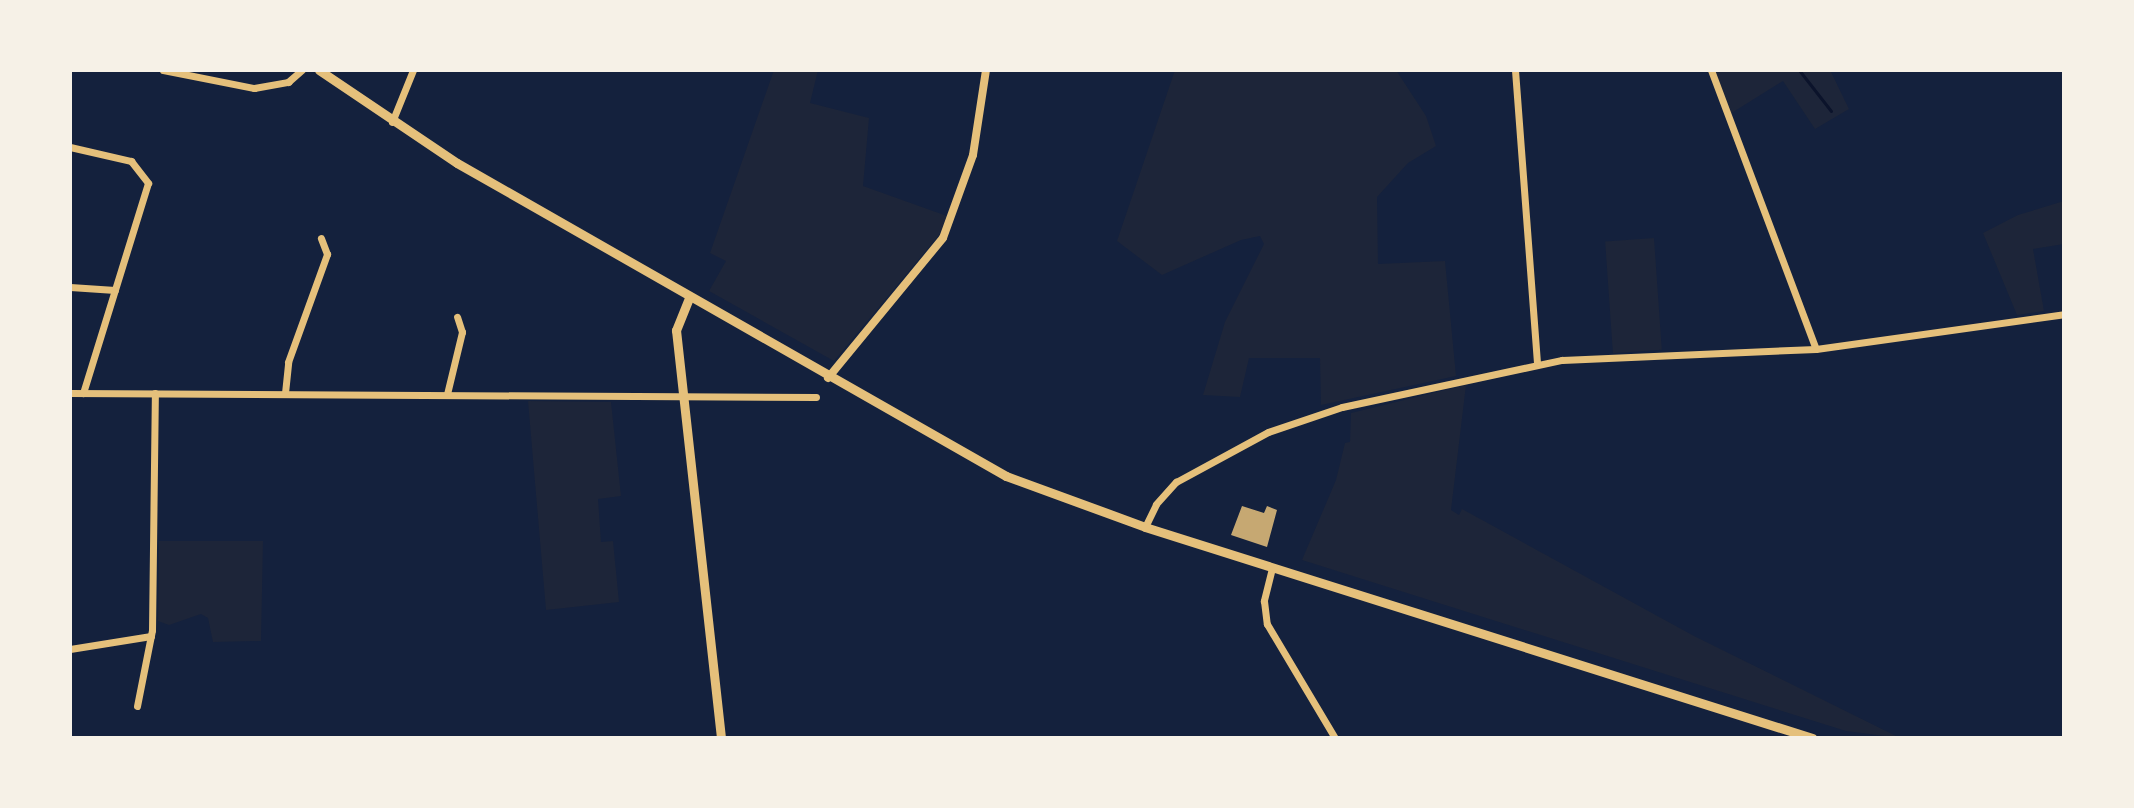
<!DOCTYPE html>
<html>
<head>
<meta charset="utf-8">
<style>
	body { margin:0 }
	#map { position:relative; width:2134px; height:808px; overflow:hidden; background:#14213d; font-family:"Asap Condensed",sans-serif }
	div>[style] { position:absolute }
	.green>* { inset:0; background:#1d2539; transform-origin:0 0 }
	.stream>* { height:3px; margin:-1.5px; padding:0 1.5px; transform-origin:1.5px; border-radius:1.5px; background:#0b132b }
	.building>* { inset:0; background:#c6a872 }
	.minor>* { height:7px; margin:-3.5px; padding:0 3.5px; transform-origin:3.5px; border-radius:3.5px; background:#e5c07b }
	.tertiary>* { height:8px; margin:-4px; padding:0 4px; transform-origin:4px; border-radius:4px; background:#e5c07b }
	.secondary>* { height:9px; margin:-4.5px; padding:0 4.5px; transform-origin:4.5px; border-radius:4.5px; background:#e5c07b }
	span { translate:-50% -50%; white-space:nowrap; text-align:center; line-height:1.15; -webkit-text-stroke:6px #f6f1e7; paint-order:stroke }
	.frame { position:absolute; inset:0; border:72px solid #f6f1e7; pointer-events:none }
</style>
</head>
<body>
<div id="map">
	<div class="green">
		<div style="clip-path:polygon(774px 70px,818px 70px,810px 103px,869px 118px,863px 186px,947px 216px,939px 235px,834px 361px,709px 291px,726px 261px,710px 253px)"></div>
		<div style="clip-path:polygon(1175px 70px,1396px 70px,1426px 116px,1436px 146px,1408px 163px,1377px 197px,1378px 264px,1445px 261px,1456px 376px,1321px 405px,1320px 358px,1249px 358px,1240px 397px,1203px 395px,1225px 322px,1264px 244px,1260px 236px,1241px 240px,1162px 275px,1117px 241px)"></div>
		<div style="clip-path:polygon(1715px 70px,1830px 70px,1849px 109px,1815px 129px,1783px 81px,1730px 114px)"></div>
		<div style="clip-path:polygon(2064px 201px,2064px 244px,2033px 249px,2044px 311px,2017px 315px,1983px 233px,2018px 215px)"></div>
		<div style="left:1654px;top:238px;width:112px;height:49px;rotate:86deg"></div>
		<div style="clip-path:polygon(1466px 385px,1451px 510px,1459px 515px,1462px 509px,1694px 636px,1900px 738px,1846px 731px,1302px 560px,1336px 480px,1345px 443px,1350px 442px,1351px 413px)"></div>
		<div style="clip-path:polygon(528px 401px,611px 402px,621px 496px,598px 499px,601px 542px,613px 541px,619px 602px,546px 610px)"></div>
		<div style="clip-path:polygon(159px 541px,263px 541px,261px 641px,213px 642px,208px 618px,201px 614px,169px 625px,158px 621px)"></div>
	</div>
	<div class="stream">
		<div style="left:1799px;top:70px;width:52px;rotate:52deg"></div>
	</div>
	<div class="building">
		<div style="clip-path:polygon(1242px 506px,1264px 513px,1267px 506px,1277px 510px,1267px 547px,1231px 535px)"></div>
	</div>
	<div class="minor">
		<div style="left:163px;top:70px;width:93px;rotate:11.2deg"></div>
		<div style="left:254px;top:88px;width:35px;rotate:-10deg"></div>
		<div style="left:288px;top:82px;width:18px;rotate:-41deg"></div>
		<div style="left:1515px;top:70px;width:295px;rotate:85.7deg"></div>
		<div style="left:1711px;top:70px;width:298px;rotate:69.4deg"></div>
		<div style="left:392px;top:122px;width:56px;rotate:-68deg"></div>
		<div style="left:70px;top:147px;width:63px;rotate:12.9deg"></div>
		<div style="left:131px;top:161px;width:28px;rotate:52deg"></div>
		<div style="left:148px;top:183px;width:220px;rotate:107.2deg"></div>
		<div style="left:70px;top:287px;width:45px;rotate:3.8deg"></div>
		<div style="left:70px;top:393px;width:746px;rotate:0.31deg"></div>
		<div style="left:285px;top:393px;width:31px;rotate:-84deg"></div>
		<div style="left:288px;top:362px;width:115px;rotate:-70.1deg"></div>
		<div style="left:327px;top:254px;width:17px;rotate:-111deg"></div>
		<div style="left:447px;top:394px;width:64px;rotate:-76.4deg"></div>
		<div style="left:462px;top:332px;width:16px;rotate:-108deg"></div>
		<div style="left:1145px;top:527px;width:25px;rotate:-64deg"></div>
		<div style="left:1156px;top:504px;width:30px;rotate:-48deg"></div>
		<div style="left:1176px;top:482px;width:105px;rotate:-28.5deg"></div>
		<div style="left:1268px;top:432px;width:78px;rotate:-18.7deg"></div>
		<div style="left:1342px;top:407px;width:225px;rotate:-12.1deg"></div>
		<div style="left:1562px;top:360px;width:254px;rotate:-2.5deg"></div>
		<div style="left:1816px;top:349px;width:250px;rotate:-8deg"></div>
		<div style="left:1272px;top:568px;width:34px;rotate:104deg"></div>
		<div style="left:1264px;top:601px;width:23px;rotate:83deg"></div>
		<div style="left:1267px;top:624px;width:133px;rotate:59.2deg"></div>
		<div style="left:70px;top:649px;width:82px;rotate:-9.1deg"></div>
		<div style="left:137px;top:706px;width:77px;rotate:-78.8deg"></div>
		<div style="left:152px;top:630px;width:237px;rotate:-89.3deg"></div>
	</div>
	<div class="tertiary">
		<div style="left:828px;top:378px;width:181px;rotate:-50.6deg"></div>
		<div style="left:943px;top:238px;width:88px;rotate:-70.1deg"></div>
		<div style="left:973px;top:155px;width:86px;rotate:-81.3deg"></div>
	</div>
	<div class="secondary">
		<div style="left:319px;top:70px;width:166px;rotate:34deg"></div>
		<div style="left:457px;top:163px;width:632px;rotate:29.69deg"></div>
		<div style="left:1006px;top:476px;width:148px;rotate:20.1deg"></div>
		<div style="left:1145px;top:527px;width:700px;rotate:17.55deg"></div>
		<div style="left:689px;top:298px;width:35px;rotate:112deg"></div>
		<div style="left:676px;top:330px;width:410px;rotate:83.7deg"></div>
	</div>
	<div class="frame"></div>
</div>
</body>
</html>
